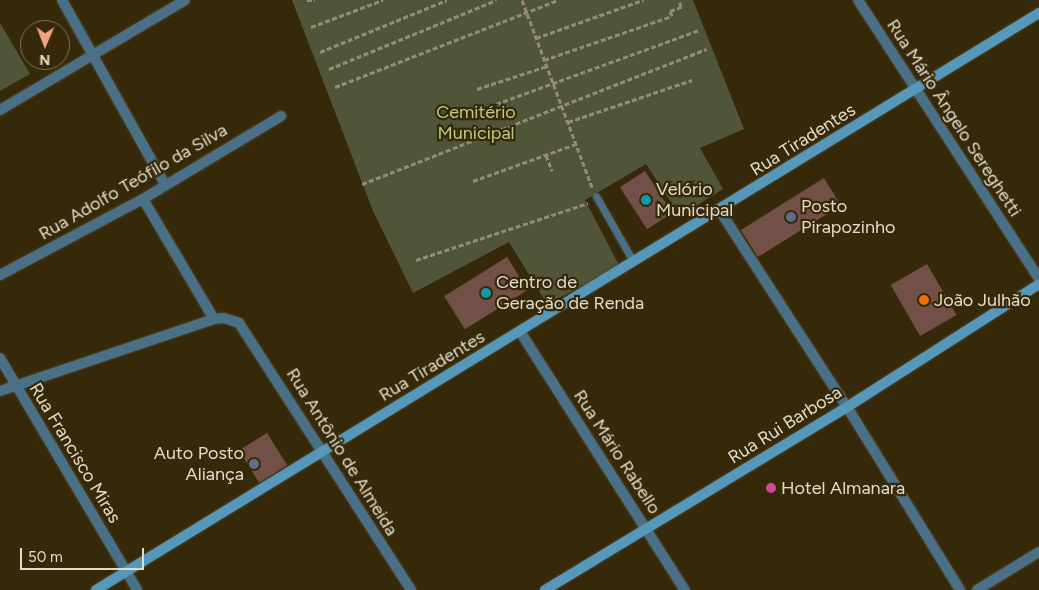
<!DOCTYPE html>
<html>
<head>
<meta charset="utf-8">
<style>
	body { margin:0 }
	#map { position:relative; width:1039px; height:590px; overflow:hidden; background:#362909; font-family:Figtree,sans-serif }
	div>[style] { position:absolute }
	.green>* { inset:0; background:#505539 }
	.building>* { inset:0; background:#735047; transform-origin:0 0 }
	.path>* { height:3px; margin-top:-1.5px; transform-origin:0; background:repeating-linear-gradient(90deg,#958b73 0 5px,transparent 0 7.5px) }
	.roads { filter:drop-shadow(0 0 1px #524528) drop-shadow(0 0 1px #524528) }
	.service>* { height:7px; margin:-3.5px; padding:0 3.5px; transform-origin:3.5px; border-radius:3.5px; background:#497087 }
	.minor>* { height:10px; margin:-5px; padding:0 5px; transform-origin:5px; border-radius:5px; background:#497087 }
	.secondary>* { height:10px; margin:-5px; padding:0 5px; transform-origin:5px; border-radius:5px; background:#5697bc }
	.dots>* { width:14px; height:14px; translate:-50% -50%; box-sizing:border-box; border:2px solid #362909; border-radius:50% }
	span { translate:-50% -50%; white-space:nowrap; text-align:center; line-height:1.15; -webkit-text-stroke:4.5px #362909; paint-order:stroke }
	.park-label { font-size:18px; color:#bdca81 }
	.street-label { font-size:18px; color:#e3dbca }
	.poi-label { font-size:18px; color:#e3dbca }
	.left { translate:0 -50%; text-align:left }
	.right { translate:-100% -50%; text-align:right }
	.north { position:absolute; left:20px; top:20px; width:50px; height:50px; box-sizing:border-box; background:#362909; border:1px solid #7b7056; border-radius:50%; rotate:181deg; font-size:14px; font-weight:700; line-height:20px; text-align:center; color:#e3dbca }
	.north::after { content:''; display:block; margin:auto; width:18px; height:22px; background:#f2a17e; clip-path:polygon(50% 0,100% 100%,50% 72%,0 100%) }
	.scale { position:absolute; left:20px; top:548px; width:124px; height:22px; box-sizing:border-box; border:2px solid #e3dbca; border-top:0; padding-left:6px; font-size:15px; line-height:18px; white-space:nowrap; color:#e3dbca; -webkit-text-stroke:4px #362909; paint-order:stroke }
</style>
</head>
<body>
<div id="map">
	<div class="green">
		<div style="clip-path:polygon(292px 0,693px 0,744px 129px,700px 148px,723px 189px,680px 216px,646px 164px,585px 200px,620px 267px,547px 304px,509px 242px,413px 293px,373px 211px)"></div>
		<div style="clip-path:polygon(0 23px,30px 74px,0 91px)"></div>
	</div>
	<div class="building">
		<div style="left:645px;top:171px;width:50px;height:30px;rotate:57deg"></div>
		<div style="left:824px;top:178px;width:32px;height:98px;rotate:58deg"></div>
		<div style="left:507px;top:257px;width:39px;height:74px;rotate:58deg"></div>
		<div style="left:927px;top:264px;width:59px;height:42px;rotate:60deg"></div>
		<div style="left:267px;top:433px;width:38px;height:33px;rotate:58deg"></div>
	</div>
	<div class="path">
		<div style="left:307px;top:0;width:8px"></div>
		<div style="left:522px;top:0;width:200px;rotate:69.5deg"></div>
		<div style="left:311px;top:27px;width:77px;rotate:-20.6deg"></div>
		<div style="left:536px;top:38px;width:114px;rotate:-19.6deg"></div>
		<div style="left:320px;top:52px;width:137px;rotate:-22.3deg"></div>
		<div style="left:544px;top:60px;width:135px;rotate:-19deg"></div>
		<div style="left:672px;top:16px;width:5px;rotate:-112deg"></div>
		<div style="left:670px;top:11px;width:12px;rotate:-20deg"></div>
		<div style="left:681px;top:7px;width:7px;rotate:-106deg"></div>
		<div style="left:329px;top:69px;width:181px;rotate:-22.4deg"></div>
		<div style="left:335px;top:87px;width:239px;rotate:-21.3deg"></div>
		<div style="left:477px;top:89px;width:74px;rotate:-18.2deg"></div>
		<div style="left:496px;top:104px;width:216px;rotate:-20deg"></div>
		<div style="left:568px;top:122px;width:131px;rotate:-18.7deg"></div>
		<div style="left:546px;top:155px;width:17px;rotate:69deg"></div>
		<div style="left:473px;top:181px;width:109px;rotate:-19.8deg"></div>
		<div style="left:362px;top:184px;width:370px;rotate:-21.4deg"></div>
		<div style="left:416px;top:260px;width:181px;rotate:-18.3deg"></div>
	</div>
	<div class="roads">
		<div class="service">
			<div style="left:596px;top:196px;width:75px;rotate:60.4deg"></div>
		</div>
		<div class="minor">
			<div style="left:62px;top:0;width:211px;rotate:60.8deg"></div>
			<div style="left:858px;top:0;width:333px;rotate:57deg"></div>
			<div style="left:0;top:110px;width:215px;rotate:-30.7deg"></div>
			<div style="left:143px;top:199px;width:139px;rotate:59.4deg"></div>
			<div style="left:720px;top:211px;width:234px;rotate:57.1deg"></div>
			<div style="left:847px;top:407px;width:215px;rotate:58.3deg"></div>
			<div style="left:0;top:275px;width:162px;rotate:-28deg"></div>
			<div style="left:143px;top:199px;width:161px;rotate:-31deg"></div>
			<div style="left:521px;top:333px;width:305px;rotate:57.5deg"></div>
			<div style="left:0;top:358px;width:269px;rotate:59.4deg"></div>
			<div style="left:0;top:391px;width:226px;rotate:-18.6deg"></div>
			<div style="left:214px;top:319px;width:10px;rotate:-6deg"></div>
			<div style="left:224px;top:318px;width:16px;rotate:18deg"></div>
			<div style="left:239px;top:323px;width:318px;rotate:57.2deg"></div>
			<div style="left:977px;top:590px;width:73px;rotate:-31.5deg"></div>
		</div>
		<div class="secondary">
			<div style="left:96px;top:590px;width:1106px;rotate:-31.46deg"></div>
			<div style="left:545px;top:590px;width:353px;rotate:-31.2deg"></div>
			<div style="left:847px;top:407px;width:228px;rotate:-32.6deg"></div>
		</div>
	</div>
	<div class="dots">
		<div style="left:646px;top:200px;background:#0f9aa8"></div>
		<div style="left:791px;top:217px;background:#5c6f8a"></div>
		<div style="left:486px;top:293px;background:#0f9aa8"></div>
		<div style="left:924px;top:300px;background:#e8710a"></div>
		<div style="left:254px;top:464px;background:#5c6f8a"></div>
		<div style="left:771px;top:488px;background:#d1479c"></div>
	</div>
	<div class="park-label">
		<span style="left:476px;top:123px">Cemitério<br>Municipal</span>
	</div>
	<div class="street-label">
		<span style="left:954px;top:118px;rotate:57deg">Rua Mário Ângelo Sereghetti</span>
		<span style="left:803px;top:140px;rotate:-32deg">Rua Tiradentes</span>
		<span style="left:133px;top:182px;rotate:-30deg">Rua Adolfo Teófilo da Silva</span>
		<span style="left:432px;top:366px;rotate:-31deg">Rua Tiradentes</span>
		<span style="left:785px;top:425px;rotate:-32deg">Rua Rui Barbosa</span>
		<span style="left:342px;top:452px;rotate:58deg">Rua Antônio de Almeida</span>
		<span style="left:617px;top:452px;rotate:57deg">Rua Mário Rabello</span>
		<span style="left:75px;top:453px;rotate:59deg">Rua Francisco Miras</span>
	</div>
	<div class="poi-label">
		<span class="left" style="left:656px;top:200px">Velório<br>Municipal</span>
		<span class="left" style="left:801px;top:217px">Posto<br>Pirapozinho</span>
		<span class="left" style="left:496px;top:293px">Centro de<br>Geração de Renda</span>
		<span class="left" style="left:934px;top:300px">João Julhão</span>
		<span class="right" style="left:244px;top:464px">Auto Posto<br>Aliança</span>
		<span class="left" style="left:781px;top:488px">Hotel Almanara</span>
	</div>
	<div class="north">N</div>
	<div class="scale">50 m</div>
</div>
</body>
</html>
